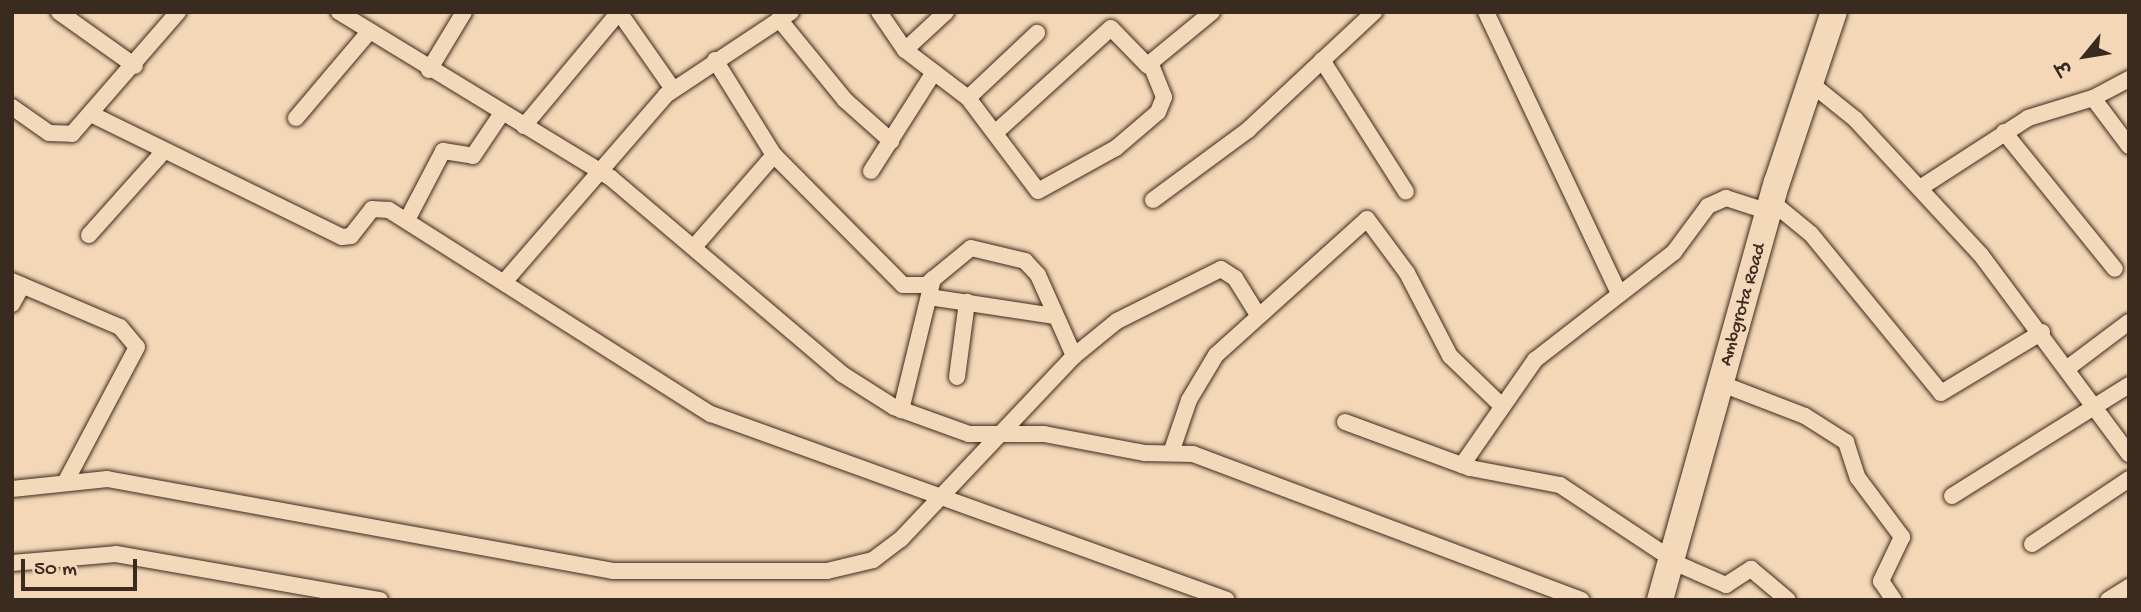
<!DOCTYPE html>
<html>
<head>
<meta charset="utf-8">
<style>
	body { margin:0 }
	#map { position:relative; width:2141px; height:612px; overflow:hidden; background:#f3d7b6; font-family:"Gochi Hand","Playpen Sans Deva",sans-serif }
	div>[style] { position:absolute }
	.roads { filter:drop-shadow(0 0 2px #3b2a1e) drop-shadow(0 0 2px #3b2a1e) }
	.minor>* { height:16px; margin:-8px; padding:0 8px; transform-origin:8px; border-radius:8px; background:#f3d8ba }
	.primary>* { height:26px; margin:-13px; padding:0 13px; transform-origin:13px; border-radius:13px; background:#f3d8ba }
	span { translate:-50% -50%; white-space:nowrap; text-align:center; line-height:1.15; -webkit-text-stroke:6px #f3d8ba; paint-order:stroke }
	.street-label { font-size:19px; color:#3b2a1e }
	.frame { position:absolute; inset:0; border:14px solid #3b2a1e; pointer-events:none }
	.north { position:absolute; left:2050px; top:21px; width:70px; height:70px; -webkit-text-stroke:5px #f3d8ba; paint-order:stroke; rotate:240deg; font-size:19px; font-weight:700; line-height:28px; text-align:center; color:#3b2a1e }
	.north::after { content:''; display:block; margin:auto; width:24px; height:32px; background:#3b2a1e; clip-path:polygon(50% 0,100% 100%,50% 72%,0 100%) }
	.scale { position:absolute; left:21px; top:559px; width:116px; height:32px; box-sizing:border-box; border:4px solid #3b2a1e; border-top:0; padding-left:9px; font-size:21px; line-height:24px; white-space:nowrap; color:#3b2a1e; -webkit-text-stroke:5px #f3d8ba; paint-order:stroke }
</style>
</head>
<body>
<div id="map">
	<div class="roads">
		<div class="minor">
			<div style="left:59px;top:12px;width:93px;rotate:35.4deg"></div>
			<div style="left:339px;top:12px;width:319px;rotate:31.4deg"></div>
			<div style="left:611px;top:178px;width:303px;rotate:40.3deg"></div>
			<div style="left:842px;top:374px;width:62px;rotate:32.4deg"></div>
			<div style="left:894px;top:407px;width:80px;rotate:19.8deg"></div>
			<div style="left:969px;top:434px;width:75px"></div>
			<div style="left:1044px;top:434px;width:103px;rotate:10.7deg"></div>
			<div style="left:1145px;top:453px;width:48px;rotate:1.2deg"></div>
			<div style="left:1193px;top:454px;width:415px;rotate:20.6deg"></div>
			<div style="left:879px;top:12px;width:46px;rotate:55.6deg"></div>
			<div style="left:905px;top:50px;width:79px;rotate:37.3deg"></div>
			<div style="left:968px;top:98px;width:116px;rotate:53deg"></div>
			<div style="left:1038px;top:191px;width:89px;rotate:-28.9deg"></div>
			<div style="left:1116px;top:148px;width:55px;rotate:-40.6deg"></div>
			<div style="left:1158px;top:112px;width:16px;rotate:-68deg"></div>
			<div style="left:1164px;top:97px;width:37px;rotate:-112deg"></div>
			<div style="left:1150px;top:63px;width:80px;rotate:-39.4deg"></div>
			<div style="left:1486px;top:12px;width:309px;rotate:64.7deg"></div>
			<div style="left:779px;top:19px;width:104px;rotate:50.8deg"></div>
			<div style="left:845px;top:100px;width:62px;rotate:41.7deg"></div>
			<div style="left:905px;top:50px;width:56px;rotate:-42.8deg"></div>
			<div style="left:715px;top:60px;width:112px;rotate:58.2deg"></div>
			<div style="left:774px;top:155px;width:183px;rotate:45.2deg"></div>
			<div style="left:903px;top:285px;width:23px"></div>
			<div style="left:926px;top:285px;width:58px;rotate:-39.4deg"></div>
			<div style="left:971px;top:248px;width:56px;rotate:13.5deg"></div>
			<div style="left:1025px;top:261px;width:19px;rotate:47deg"></div>
			<div style="left:1038px;top:275px;width:89px;rotate:66deg"></div>
			<div style="left:1322px;top:60px;width:156px;rotate:57.5deg"></div>
			<div style="left:429px;top:70px;width:68px;rotate:-58.9deg"></div>
			<div style="left:1809px;top:82px;width:59px;rotate:38.8deg"></div>
			<div style="left:1855px;top:119px;width:185px;rotate:47.2deg"></div>
			<div style="left:1981px;top:255px;width:248px;rotate:53.4deg"></div>
			<div style="left:968px;top:98px;width:95px;rotate:-43.3deg"></div>
			<div style="left:2093px;top:98px;width:60px;rotate:53.1deg"></div>
			<div style="left:12px;top:107px;width:45px;rotate:35.1deg"></div>
			<div style="left:49px;top:133px;width:23px;rotate:2deg"></div>
			<div style="left:72px;top:134px;width:162px;rotate:-49deg"></div>
			<div style="left:95px;top:116px;width:275px;rotate:26.1deg"></div>
			<div style="left:342px;top:237px;width:9px;rotate:-6deg"></div>
			<div style="left:351px;top:236px;width:34px;rotate:-52deg"></div>
			<div style="left:372px;top:209px;width:17px;rotate:3deg"></div>
			<div style="left:389px;top:210px;width:381px;rotate:32.4deg"></div>
			<div style="left:711px;top:414px;width:548px;rotate:19.82deg"></div>
			<div style="left:296px;top:118px;width:113px;rotate:-49.7deg"></div>
			<div style="left:524px;top:126px;width:148px;rotate:-50.2deg"></div>
			<div style="left:619px;top:12px;width:94px;rotate:55deg"></div>
			<div style="left:2004px;top:132px;width:176px;rotate:51deg"></div>
			<div style="left:995px;top:133px;width:156px;rotate:-42.2deg"></div>
			<div style="left:1111px;top:28px;width:53px;rotate:45.8deg"></div>
			<div style="left:871px;top:171px;width:117px;rotate:-57.5deg"></div>
			<div style="left:1920px;top:188px;width:129px;rotate:-32.9deg"></div>
			<div style="left:2028px;top:118px;width:68px;rotate:-17.1deg"></div>
			<div style="left:2093px;top:98px;width:41px;rotate:-27.8deg"></div>
			<div style="left:1153px;top:200px;width:118px;rotate:-36.4deg"></div>
			<div style="left:1248px;top:130px;width:173px;rotate:-43.1deg"></div>
			<div style="left:1772px;top:202px;width:50px;rotate:39.4deg"></div>
			<div style="left:1811px;top:234px;width:205px;rotate:50.7deg"></div>
			<div style="left:1941px;top:393px;width:118px;rotate:-31.1deg"></div>
			<div style="left:407px;top:220px;width:78px;rotate:-62.4deg"></div>
			<div style="left:443px;top:151px;width:30px;rotate:9deg"></div>
			<div style="left:473px;top:156px;width:52px;rotate:-56deg"></div>
			<div style="left:89px;top:235px;width:113px;rotate:-48.2deg"></div>
			<div style="left:694px;top:247px;width:122px;rotate:-49deg"></div>
			<div style="left:12px;top:281px;width:117px;rotate:23.1deg"></div>
			<div style="left:120px;top:327px;width:26px;rotate:50deg"></div>
			<div style="left:137px;top:347px;width:152px;rotate:117.9deg"></div>
			<div style="left:505px;top:281px;width:246px;rotate:-49.1deg"></div>
			<div style="left:666px;top:95px;width:150px;rotate:-33.6deg"></div>
			<div style="left:929px;top:297px;width:126px;rotate:8.6deg"></div>
			<div style="left:12px;top:304px;width:21px;rotate:-61deg"></div>
			<div style="left:2069px;top:367px;width:75px;rotate:-36.9deg"></div>
			<div style="left:957px;top:377px;width:76px;rotate:-82.4deg"></div>
			<div style="left:1722px;top:384px;width:89px;rotate:21.1deg"></div>
			<div style="left:1805px;top:416px;width:49px;rotate:32.4deg"></div>
			<div style="left:1846px;top:442px;width:38px;rotate:72deg"></div>
			<div style="left:1858px;top:478px;width:74px;rotate:53.3deg"></div>
			<div style="left:1902px;top:537px;width:49px;rotate:115.5deg"></div>
			<div style="left:1881px;top:581px;width:23px;rotate:56deg"></div>
			<div style="left:901px;top:410px;width:135px;rotate:-76.3deg"></div>
			<div style="left:1345px;top:422px;width:133px;rotate:20.2deg"></div>
			<div style="left:1470px;top:468px;width:92px;rotate:10.7deg"></div>
			<div style="left:1560px;top:485px;width:121px;rotate:33.6deg"></div>
			<div style="left:1171px;top:453px;width:56px;rotate:-71.2deg"></div>
			<div style="left:1189px;top:400px;width:52px;rotate:-59deg"></div>
			<div style="left:1216px;top:355px;width:203px;rotate:-42deg"></div>
			<div style="left:1367px;top:219px;width:67px;rotate:53.5deg"></div>
			<div style="left:1407px;top:273px;width:93px;rotate:62.6deg"></div>
			<div style="left:1450px;top:356px;width:72px;rotate:43.9deg"></div>
			<div style="left:1462px;top:465px;width:128px;rotate:-55.2deg"></div>
			<div style="left:1535px;top:360px;width:176px;rotate:-37.8deg"></div>
			<div style="left:1674px;top:252px;width:57px;rotate:-53.5deg"></div>
			<div style="left:1708px;top:206px;width:20px;rotate:-24deg"></div>
			<div style="left:1726px;top:198px;width:32px;rotate:18deg"></div>
			<div style="left:12px;top:489px;width:96px;rotate:-6deg"></div>
			<div style="left:107px;top:479px;width:514px;rotate:10.3deg"></div>
			<div style="left:613px;top:571px;width:214px"></div>
			<div style="left:827px;top:571px;width:47px;rotate:-13.4deg"></div>
			<div style="left:873px;top:560px;width:35px;rotate:-37deg"></div>
			<div style="left:901px;top:539px;width:252px;rotate:-46.6deg"></div>
			<div style="left:1074px;top:356px;width:55px;rotate:-39.1deg"></div>
			<div style="left:1117px;top:321px;width:116px;rotate:-26.6deg"></div>
			<div style="left:1221px;top:269px;width:17px;rotate:33deg"></div>
			<div style="left:1235px;top:278px;width:44px;rotate:58.1deg"></div>
			<div style="left:1952px;top:496px;width:209px;rotate:-32.1deg"></div>
			<div style="left:2032px;top:544px;width:117px;rotate:-33.8deg"></div>
			<div style="left:1671px;top:561px;width:60px;rotate:23.6deg"></div>
			<div style="left:1726px;top:585px;width:30px;rotate:-33deg"></div>
			<div style="left:1751px;top:569px;width:48px;rotate:40deg"></div>
			<div style="left:12px;top:563px;width:104px;rotate:-4.9deg"></div>
			<div style="left:116px;top:554px;width:268px;rotate:9.9deg"></div>
			<div style="left:2108px;top:600px;width:25px;rotate:-32deg"></div>
		</div>
		<div class="primary">
			<div style="left:1660px;top:600px;width:434px;rotate:-74.4deg"></div>
			<div style="left:1777px;top:182px;width:179px;rotate:-71.5deg"></div>
		</div>
	</div>
	<div class="street-label">
		<span style="left:1744px;top:305px;rotate:-74deg">Ambgrota Road</span>
	</div>
	<div class="frame"></div>
	<div class="north">उ</div>
	<div class="scale">50 m</div>
</div>
</body>
</html>
